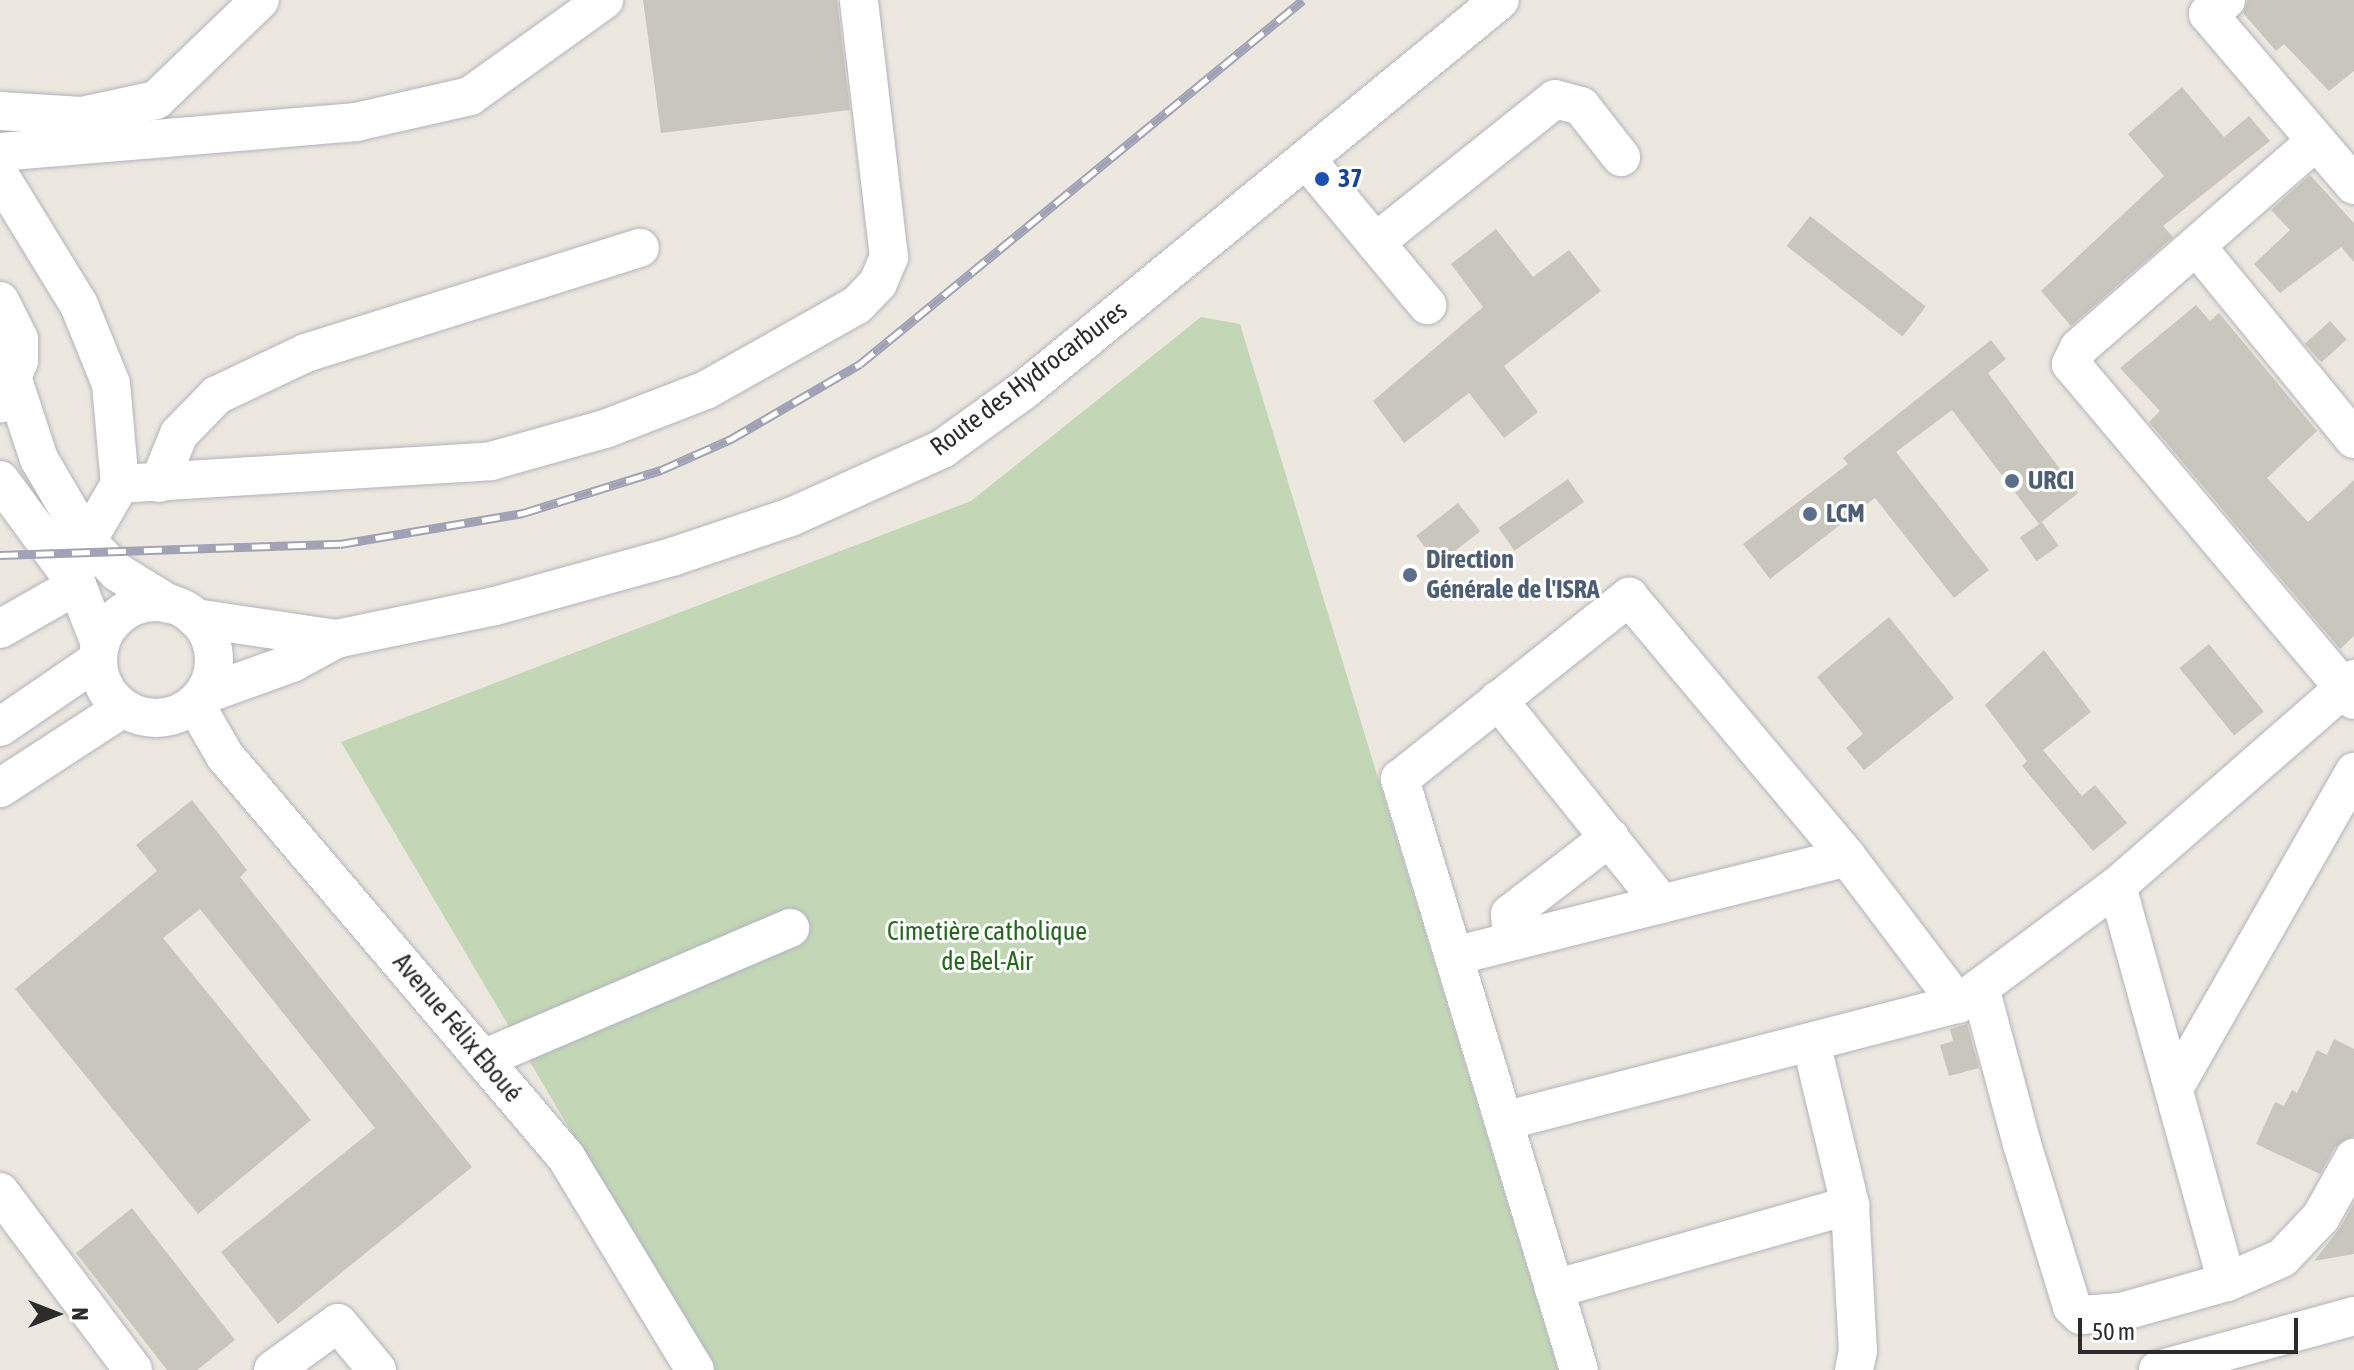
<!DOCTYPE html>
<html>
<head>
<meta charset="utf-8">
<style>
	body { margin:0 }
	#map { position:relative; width:2354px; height:1370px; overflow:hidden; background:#ede8df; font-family:"Asap Condensed",sans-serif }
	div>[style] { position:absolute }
	.cemetery>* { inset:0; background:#c3d7b6 }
	.building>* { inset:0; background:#c9c6bd; transform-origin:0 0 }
	.roads { filter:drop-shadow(0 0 2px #b2b3bf) drop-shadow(0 0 2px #b2b3bf) }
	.minor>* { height:38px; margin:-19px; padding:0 19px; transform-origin:19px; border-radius:19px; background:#fff }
	.minor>.ring { margin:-19px; padding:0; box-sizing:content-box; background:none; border:38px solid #fff; border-radius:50% }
	.rail>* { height:9px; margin-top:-4.5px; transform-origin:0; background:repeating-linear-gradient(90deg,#fff 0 18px,#a1a2b6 0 36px); box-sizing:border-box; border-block:2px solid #a1a2b6 }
	.dots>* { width:22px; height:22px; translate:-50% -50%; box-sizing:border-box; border:4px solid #fff; border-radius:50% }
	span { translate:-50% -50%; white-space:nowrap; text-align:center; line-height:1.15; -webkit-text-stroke:6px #fff; paint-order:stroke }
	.transit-label { font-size:26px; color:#164399; font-weight:700 }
	.left { translate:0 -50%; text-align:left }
	.street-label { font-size:26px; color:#2c2c2c }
	.service-label { font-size:26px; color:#4e5e75; font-weight:700 }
	.park-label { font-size:26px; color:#25681d }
	.north { position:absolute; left:16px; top:1274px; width:80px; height:80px; -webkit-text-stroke:6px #fff; paint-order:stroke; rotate:90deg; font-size:22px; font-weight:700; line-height:32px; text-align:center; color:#2c2c2c }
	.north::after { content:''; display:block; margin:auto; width:28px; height:36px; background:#2c2c2c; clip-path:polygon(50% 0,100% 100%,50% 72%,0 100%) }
	.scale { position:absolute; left:2078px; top:1318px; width:220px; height:36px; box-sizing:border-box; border:4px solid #2c2c2c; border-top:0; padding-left:10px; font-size:24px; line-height:28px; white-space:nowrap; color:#2c2c2c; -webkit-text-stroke:6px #fff; paint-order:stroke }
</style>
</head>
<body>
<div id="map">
	<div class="cemetery">
		<div style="clip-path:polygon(1201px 317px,1240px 324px,1558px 1370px,712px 1370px,341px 742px,971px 501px)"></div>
	</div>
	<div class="building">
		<div style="clip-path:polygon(643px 0,837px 0,850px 110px,661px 133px)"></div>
		<div style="clip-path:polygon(2248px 0,2354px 0,2354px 71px,2329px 91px,2284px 44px,2276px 51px,2243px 13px)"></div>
		<div style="clip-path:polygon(2182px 87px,2224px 137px,2249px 116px,2270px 141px,2163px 226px,2173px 237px,2071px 326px,2041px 291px,2164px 176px,2128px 134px)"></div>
		<div style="clip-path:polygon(2310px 175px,2354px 223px,2354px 262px,2341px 247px,2280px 293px,2254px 264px,2290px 230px,2271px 210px)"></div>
		<div style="left:1810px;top:216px;width:147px;height:38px;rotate:38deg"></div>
		<div style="clip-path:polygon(1496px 229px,1533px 277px,1569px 250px,1601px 291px,1504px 366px,1538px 412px,1504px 438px,1469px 393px,1404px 443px,1373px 401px,1483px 307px,1451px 264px)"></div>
		<div style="clip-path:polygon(2196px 305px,2210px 321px,2219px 313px,2317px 431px,2267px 478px,2308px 522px,2354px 480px,2354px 636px,2340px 649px,2149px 422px,2160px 411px,2120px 368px)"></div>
		<div style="left:2330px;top:321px;width:25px;height:34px;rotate:48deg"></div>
		<div style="clip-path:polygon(1991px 340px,2006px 359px,1988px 373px,2078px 493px,2039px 524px,1952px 410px,1896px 452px,1989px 570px,1954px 598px,1875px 498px,1770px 579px,1743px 544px,1848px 464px,1843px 458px)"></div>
		<div style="left:1568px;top:479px;width:28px;height:85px;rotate:55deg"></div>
		<div style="left:1458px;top:503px;width:36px;height:53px;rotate:52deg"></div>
		<div style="left:2042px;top:522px;width:29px;height:27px;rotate:55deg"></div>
		<div style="clip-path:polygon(1889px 617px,1954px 698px,1864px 770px,1846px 748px,1863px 734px,1817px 677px)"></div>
		<div style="left:2209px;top:644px;width:87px;height:38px;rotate:51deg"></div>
		<div style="clip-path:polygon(2044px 650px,2091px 712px,2043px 750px,2082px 796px,2095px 785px,2127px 823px,2093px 851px,2022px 766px,2027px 761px,1985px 705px)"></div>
		<div style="clip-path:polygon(192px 800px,247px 870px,240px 877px,472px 1167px,278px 1324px,221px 1252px,375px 1128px,200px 909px,163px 938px,311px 1120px,198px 1214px,15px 989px,157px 871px,136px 845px)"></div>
		<div style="clip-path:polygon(1967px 1024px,1979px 1068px,1949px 1076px,1940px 1045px,1953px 1041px,1950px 1029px)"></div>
		<div style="clip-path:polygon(2334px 1039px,2354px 1049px,2354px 1136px,2335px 1147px,2320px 1174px,2256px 1144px,2275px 1102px,2284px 1106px,2292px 1090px,2297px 1093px,2317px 1050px,2327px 1055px)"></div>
		<div style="clip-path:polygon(2354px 1203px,2354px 1254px,2314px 1261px,2340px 1228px)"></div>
		<div style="clip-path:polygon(132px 1208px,235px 1340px,197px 1370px,167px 1370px,76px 1253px)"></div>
	</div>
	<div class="roads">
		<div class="minor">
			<div style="left:2226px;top:0;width:23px;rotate:142deg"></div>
			<div style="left:2208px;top:14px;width:225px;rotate:49.5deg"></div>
			<div style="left:0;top:111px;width:82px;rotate:3.5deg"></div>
			<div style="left:82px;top:116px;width:76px;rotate:-12.2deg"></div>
			<div style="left:156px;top:100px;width:144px;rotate:-43.9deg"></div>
			<div style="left:2316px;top:141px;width:315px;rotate:138.9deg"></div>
			<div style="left:2079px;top:348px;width:18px;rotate:117deg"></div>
			<div style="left:2071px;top:364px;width:439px;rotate:49.9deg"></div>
			<div style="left:0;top:152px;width:357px;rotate:-4.8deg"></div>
			<div style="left:356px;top:122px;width:117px;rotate:-12.8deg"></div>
			<div style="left:470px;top:96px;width:165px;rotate:-35.6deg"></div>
			<div style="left:1306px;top:159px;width:190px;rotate:50.3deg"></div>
			<div style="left:0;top:176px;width:151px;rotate:58.5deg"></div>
			<div style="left:79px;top:305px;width:85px;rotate:67.9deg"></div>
			<div style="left:111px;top:384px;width:100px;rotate:84.9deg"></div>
			<div style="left:120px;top:484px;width:66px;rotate:120.1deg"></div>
			<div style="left:1376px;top:242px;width:229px;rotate:-38.6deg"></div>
			<div style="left:1555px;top:99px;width:27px;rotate:15deg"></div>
			<div style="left:1581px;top:106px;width:65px;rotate:51.9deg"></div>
			<div style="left:2197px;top:247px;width:248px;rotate:50.7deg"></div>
			<div style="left:0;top:301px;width:42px;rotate:63.4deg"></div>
			<div style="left:19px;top:339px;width:22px;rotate:90deg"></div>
			<div style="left:19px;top:361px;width:46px;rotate:113.2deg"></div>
			<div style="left:14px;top:383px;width:80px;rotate:71.8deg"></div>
			<div style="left:39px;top:459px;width:95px;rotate:59.7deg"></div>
			<div style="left:87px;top:541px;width:43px;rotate:45.9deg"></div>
			<div style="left:117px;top:572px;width:61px;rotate:31.6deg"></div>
			<div style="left:0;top:480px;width:130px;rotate:53.7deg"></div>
			<div style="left:77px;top:585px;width:62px;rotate:68.4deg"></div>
			<div style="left:159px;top:483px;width:53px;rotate:-67.8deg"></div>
			<div style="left:179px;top:434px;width:54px;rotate:-45.7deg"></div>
			<div style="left:217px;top:395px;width:98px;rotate:-25.3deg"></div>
			<div style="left:306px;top:353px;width:350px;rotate:-17.5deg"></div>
			<div style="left:120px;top:484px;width:372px;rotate:-3.5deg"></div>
			<div style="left:491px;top:461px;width:118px;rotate:-15.7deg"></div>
			<div style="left:605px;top:429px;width:108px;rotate:-21.1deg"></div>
			<div style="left:706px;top:390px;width:173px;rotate:-29.4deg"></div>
			<div style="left:857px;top:305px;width:30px;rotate:-46deg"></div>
			<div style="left:878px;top:283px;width:28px;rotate:-67deg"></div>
			<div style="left:889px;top:257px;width:259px;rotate:-96.7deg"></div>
			<div class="ring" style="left:98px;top:602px;width:78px;height:78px"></div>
			<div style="left:195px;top:618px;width:143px;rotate:8.5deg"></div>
			<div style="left:0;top:629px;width:89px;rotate:-29.7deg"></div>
			<div style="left:203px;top:695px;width:95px;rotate:-19.8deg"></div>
			<div style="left:292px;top:663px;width:50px;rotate:-28.6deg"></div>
			<div style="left:336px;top:639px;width:162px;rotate:-11.7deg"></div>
			<div style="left:495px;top:606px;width:184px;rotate:-15.5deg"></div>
			<div style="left:672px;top:557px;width:126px;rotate:-18.6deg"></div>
			<div style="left:791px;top:517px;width:166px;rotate:-24.2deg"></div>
			<div style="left:942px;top:449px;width:101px;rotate:-35.7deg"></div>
			<div style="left:1024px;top:390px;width:615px;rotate:-39.33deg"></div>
			<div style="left:1498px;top:700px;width:262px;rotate:51.2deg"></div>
			<div style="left:195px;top:704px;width:60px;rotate:60deg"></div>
			<div style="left:225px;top:756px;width:526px;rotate:49.62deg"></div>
			<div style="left:566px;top:1157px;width:249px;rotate:58.8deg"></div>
			<div style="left:0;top:727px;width:119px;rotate:-34.4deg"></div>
			<div style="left:0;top:788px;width:147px;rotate:-33deg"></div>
			<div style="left:2117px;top:886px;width:411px;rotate:74.5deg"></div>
			<div style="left:1512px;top:941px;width:27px;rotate:-94deg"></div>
			<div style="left:1510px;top:914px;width:126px;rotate:-37.6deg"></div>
			<div style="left:1454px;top:956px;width:405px;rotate:-14.1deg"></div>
			<div style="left:1981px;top:991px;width:158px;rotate:75deg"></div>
			<div style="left:2022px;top:1144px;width:170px;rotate:72.9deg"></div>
			<div style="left:2072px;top:1307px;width:12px;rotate:42deg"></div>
			<div style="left:2081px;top:1315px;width:40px;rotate:-4.3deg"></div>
			<div style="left:2121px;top:1312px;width:110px;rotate:-15.8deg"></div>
			<div style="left:2227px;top:1282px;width:60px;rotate:-23.6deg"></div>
			<div style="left:2282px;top:1258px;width:57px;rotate:-46.4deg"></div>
			<div style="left:2321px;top:1217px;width:68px;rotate:-60.8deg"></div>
			<div style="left:1811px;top:1042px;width:168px;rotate:76.5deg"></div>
			<div style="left:1850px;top:1205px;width:146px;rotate:86.9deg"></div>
			<div style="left:1858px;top:1351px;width:19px;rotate:102deg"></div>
			<div style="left:483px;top:1059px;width:334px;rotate:-23.1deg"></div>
			<div style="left:2174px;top:1088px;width:364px;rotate:-60.3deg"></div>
			<div style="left:1504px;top:1121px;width:469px;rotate:-14.5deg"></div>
			<div style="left:1958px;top:1004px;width:198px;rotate:-36.6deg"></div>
			<div style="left:2117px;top:886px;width:315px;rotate:-41.1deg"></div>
			<div style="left:0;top:1192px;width:222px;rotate:53.2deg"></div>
			<div style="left:1554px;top:1289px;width:308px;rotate:-15.8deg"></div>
			<div style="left:273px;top:1370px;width:80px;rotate:-35.9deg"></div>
			<div style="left:338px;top:1323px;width:61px;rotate:50.3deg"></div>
			<div style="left:1579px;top:1370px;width:618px;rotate:-106.85deg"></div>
			<div style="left:1400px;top:779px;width:293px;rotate:-38.5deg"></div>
			<div style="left:1629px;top:597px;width:339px;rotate:50deg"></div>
			<div style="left:1847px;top:857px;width:184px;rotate:52.9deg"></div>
			<div style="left:2158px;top:1370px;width:203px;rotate:-15.4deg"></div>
		</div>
	</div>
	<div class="rail">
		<div style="left:0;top:555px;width:340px;rotate:-1.9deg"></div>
		<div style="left:340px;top:544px;width:186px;rotate:-9.6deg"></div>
		<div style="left:523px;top:513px;width:145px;rotate:-17.3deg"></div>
		<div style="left:661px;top:470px;width:77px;rotate:-23.9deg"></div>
		<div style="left:731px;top:439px;width:149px;rotate:-30.2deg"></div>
		<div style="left:860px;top:364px;width:573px;rotate:-39.41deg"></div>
	</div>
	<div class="dots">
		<div style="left:1322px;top:179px;background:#1a4fb4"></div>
		<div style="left:2012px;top:481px;background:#5c6f8a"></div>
		<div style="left:1810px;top:514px;background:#5c6f8a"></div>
		<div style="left:1410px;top:575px;background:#5c6f8a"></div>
	</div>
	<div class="transit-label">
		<span class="left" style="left:1338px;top:179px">37</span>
	</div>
	<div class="street-label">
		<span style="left:1029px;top:379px;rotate:-37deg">Route des Hydrocarbures</span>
		<span style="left:457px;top:1028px;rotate:50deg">Avenue Félix Eboué</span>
	</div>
	<div class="service-label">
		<span class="left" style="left:2028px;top:481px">URCI</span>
		<span class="left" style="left:1826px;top:514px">LCM</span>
		<span class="left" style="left:1426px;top:575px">Direction<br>Générale de l'ISRA</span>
	</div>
	<div class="park-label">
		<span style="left:987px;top:947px">Cimetière catholique<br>de Bel-Air</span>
	</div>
	<div class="north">N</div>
	<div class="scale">50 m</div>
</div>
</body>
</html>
